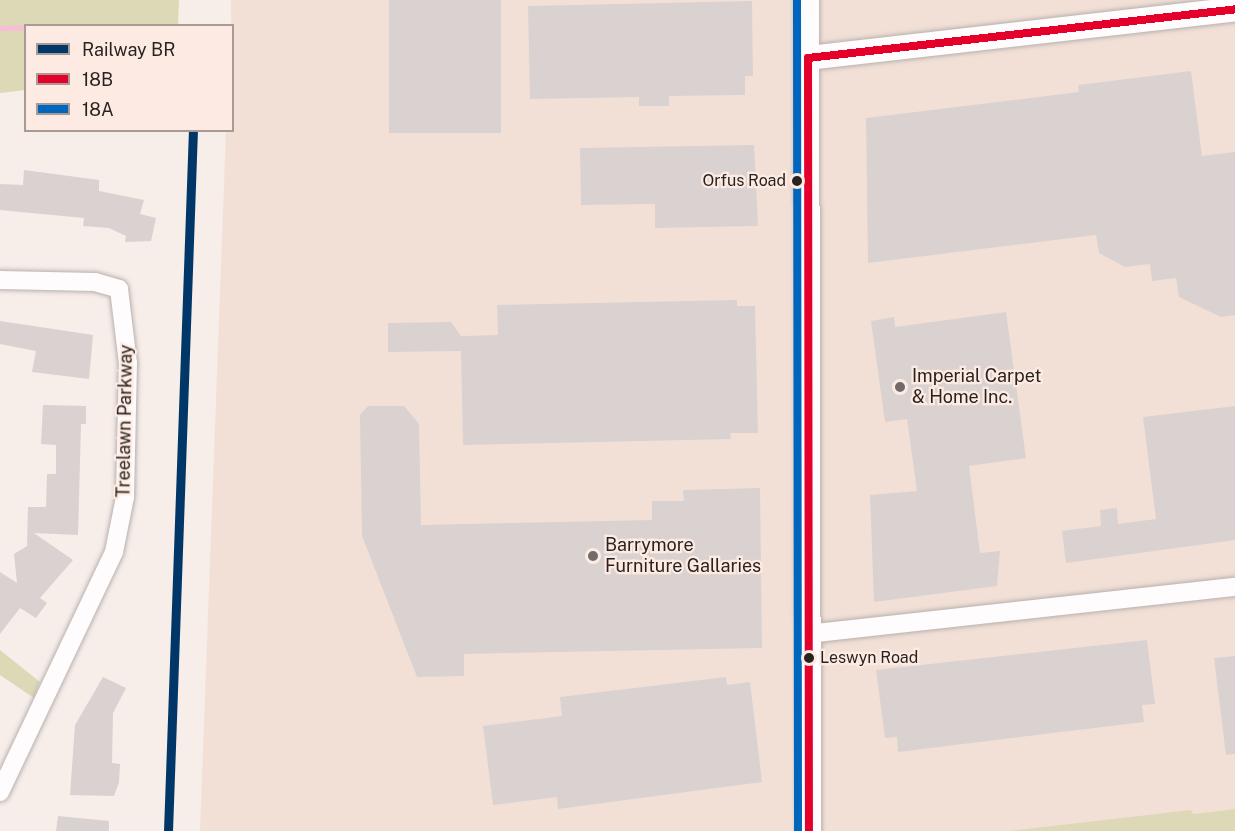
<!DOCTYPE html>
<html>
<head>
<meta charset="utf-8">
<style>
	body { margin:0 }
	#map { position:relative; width:1235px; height:831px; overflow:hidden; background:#f7ede9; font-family:"Public Sans",sans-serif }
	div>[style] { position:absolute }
	.built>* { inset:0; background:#f2e0d7 }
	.green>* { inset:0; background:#ddd8b5 }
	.stream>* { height:5px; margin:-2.5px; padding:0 2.5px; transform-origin:2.5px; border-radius:2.5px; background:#f9bdda }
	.building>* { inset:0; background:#dad2d0; transform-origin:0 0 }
	.roads { filter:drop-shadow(0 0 2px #b8b1ae) drop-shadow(0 0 2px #b8b1ae) }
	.minor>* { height:18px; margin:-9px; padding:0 9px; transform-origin:9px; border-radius:9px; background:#fefcfc }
	.tertiary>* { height:24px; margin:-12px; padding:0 12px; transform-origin:12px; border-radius:12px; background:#fefcfc }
	.bus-1>* { height:8px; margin:-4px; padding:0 4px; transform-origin:4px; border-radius:4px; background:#e4002b }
	.bus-2>* { height:8px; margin:-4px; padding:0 4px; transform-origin:4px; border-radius:4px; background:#0065bd }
	.rail-1>* { height:9px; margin:-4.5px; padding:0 4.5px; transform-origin:4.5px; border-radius:4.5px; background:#003768 }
	.dots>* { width:16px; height:16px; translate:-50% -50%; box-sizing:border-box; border:3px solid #fdebe3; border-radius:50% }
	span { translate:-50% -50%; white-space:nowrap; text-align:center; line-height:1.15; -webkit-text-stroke:4.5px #fdebe3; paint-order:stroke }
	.bus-label { font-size:16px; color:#292320 }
	.right { translate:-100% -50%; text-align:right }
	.left { translate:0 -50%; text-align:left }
	.poi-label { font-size:18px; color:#292320 }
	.street-label { font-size:18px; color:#292320 }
	.legend { position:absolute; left:24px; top:24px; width:210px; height:108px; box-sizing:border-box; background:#fdebe3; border:2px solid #a89b95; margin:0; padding:8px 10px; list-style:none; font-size:18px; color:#292320 }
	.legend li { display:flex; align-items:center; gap:12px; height:30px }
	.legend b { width:30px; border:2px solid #a89b95 }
</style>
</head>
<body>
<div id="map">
	<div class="built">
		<div style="clip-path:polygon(231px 0,1235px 0,1235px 809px,1054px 831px,200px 831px,226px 131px,232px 130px)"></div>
	</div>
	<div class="green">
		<div style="clip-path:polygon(0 0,179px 0,178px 25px,26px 26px,25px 90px,0 93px)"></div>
		<div style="clip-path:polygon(0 650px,40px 682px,34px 698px,0 675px)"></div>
		<div style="clip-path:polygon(1235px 809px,1235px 831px,1009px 831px,1191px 810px,1193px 814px)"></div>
	</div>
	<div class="stream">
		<div style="left:0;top:28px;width:57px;rotate:-2deg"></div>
	</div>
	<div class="building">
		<div style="left:389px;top:0;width:112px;height:133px"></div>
		<div style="clip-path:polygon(752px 1px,753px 76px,745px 76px,745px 95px,669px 96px,669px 106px,639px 106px,639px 97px,530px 99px,528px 6px)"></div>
		<div style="clip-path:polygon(1191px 71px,1202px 156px,1235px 152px,1235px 315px,1221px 317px,1179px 297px,1176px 278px,1152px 281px,1150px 264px,1125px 267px,1099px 253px,1096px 235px,868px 263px,866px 118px,1079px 92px,1078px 85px)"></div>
		<div style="clip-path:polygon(754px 145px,758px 226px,655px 228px,655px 204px,581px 205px,580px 148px)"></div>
		<div style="clip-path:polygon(24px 170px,99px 180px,99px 191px,144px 200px,140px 214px,156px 218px,151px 241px,125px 242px,126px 236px,109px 228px,83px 226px,84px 218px,0 210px,0 184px,23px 185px)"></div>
		<div style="clip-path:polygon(737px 300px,737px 306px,755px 306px,758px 433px,730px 433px,731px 439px,463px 445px,461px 351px,388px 352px,388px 323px,451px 322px,461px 336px,498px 335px,497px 305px)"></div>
		<div style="clip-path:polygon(1006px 312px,1026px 458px,969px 466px,980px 553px,1000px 551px,997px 586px,874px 602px,870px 495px,917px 491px,907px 419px,885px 422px,871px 321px,894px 317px,895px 327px)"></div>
		<div style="clip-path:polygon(0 321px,93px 335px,89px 379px,32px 372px,36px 351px,0 344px)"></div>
		<div style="clip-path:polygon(43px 405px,86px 406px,86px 424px,81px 424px,78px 535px,34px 533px,73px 560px,40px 598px,47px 603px,36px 618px,20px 608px,0 634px,0 572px,17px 583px,14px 554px,27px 546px,28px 507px,46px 507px,47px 474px,56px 474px,56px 445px,41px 444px)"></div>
		<div style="clip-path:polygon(368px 406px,404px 406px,419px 424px,421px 525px,652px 520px,652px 501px,684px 501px,683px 490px,760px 488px,762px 648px,464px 654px,464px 676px,417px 677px,362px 536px,360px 415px)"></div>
		<div style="clip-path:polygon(1235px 406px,1235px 540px,1066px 563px,1062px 531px,1101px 526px,1100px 510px,1117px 508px,1118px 524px,1156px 519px,1143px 417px)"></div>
		<div style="clip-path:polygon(1147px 640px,1155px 704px,1142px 705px,1144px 722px,898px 752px,897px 737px,885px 738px,876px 670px)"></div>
		<div style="clip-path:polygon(1235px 656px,1235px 754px,1226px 755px,1214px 658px)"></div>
		<div style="clip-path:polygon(103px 677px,126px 688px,113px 713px,112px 763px,120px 764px,119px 782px,114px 796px,70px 795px,75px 725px)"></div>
		<div style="clip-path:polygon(726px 677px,727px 685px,750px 682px,762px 782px,558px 809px,557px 797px,493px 805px,483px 726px,562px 716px,560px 697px)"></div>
		<div style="clip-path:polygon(58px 816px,109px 821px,109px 831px,56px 831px)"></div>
	</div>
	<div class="roads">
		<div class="minor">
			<div style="left:0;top:280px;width:95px;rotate:1.2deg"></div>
			<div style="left:95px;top:282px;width:25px;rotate:16deg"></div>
			<div style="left:119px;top:289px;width:75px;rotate:83.1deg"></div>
			<div style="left:128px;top:363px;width:134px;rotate:91.3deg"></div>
			<div style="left:125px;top:497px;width:56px;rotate:101.3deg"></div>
			<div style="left:114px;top:552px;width:266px;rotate:115.4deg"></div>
			<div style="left:807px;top:634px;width:431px;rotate:-6.3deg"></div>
		</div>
		<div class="tertiary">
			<div style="left:807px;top:0;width:831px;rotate:89.86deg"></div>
			<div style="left:808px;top:58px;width:430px;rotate:-6.5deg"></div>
		</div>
	</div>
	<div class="bus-1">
		<div style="left:808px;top:58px;width:773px;rotate:89.93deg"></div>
		<div style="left:808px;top:58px;width:430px;rotate:-6.5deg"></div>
	</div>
	<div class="bus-2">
		<div style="left:797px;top:0;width:831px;rotate:89.93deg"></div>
	</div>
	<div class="rail-1">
		<div style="left:168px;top:831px;width:701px;rotate:-87.96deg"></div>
	</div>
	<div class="dots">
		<div style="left:797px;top:181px;background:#292320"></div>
		<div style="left:900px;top:387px;background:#716a66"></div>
		<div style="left:593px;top:556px;background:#716a66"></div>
		<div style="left:809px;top:658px;background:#292320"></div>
	</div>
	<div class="bus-label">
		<span class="right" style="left:786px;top:181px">Orfus Road</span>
		<span class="left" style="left:820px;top:658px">Leswyn Road</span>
	</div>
	<div class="poi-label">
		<span class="left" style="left:912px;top:387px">Imperial Carpet<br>&amp; Home Inc.</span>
		<span class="left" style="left:605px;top:556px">Barrymore<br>Furniture Gallaries</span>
	</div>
	<div class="street-label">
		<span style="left:125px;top:421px;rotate:-89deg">Treelawn Parkway</span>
	</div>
	<ul class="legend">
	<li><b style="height:8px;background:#003768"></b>Railway BR</li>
	<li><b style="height:8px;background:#e4002b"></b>18B</li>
	<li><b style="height:8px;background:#0065bd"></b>18A</li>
	</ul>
</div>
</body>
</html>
